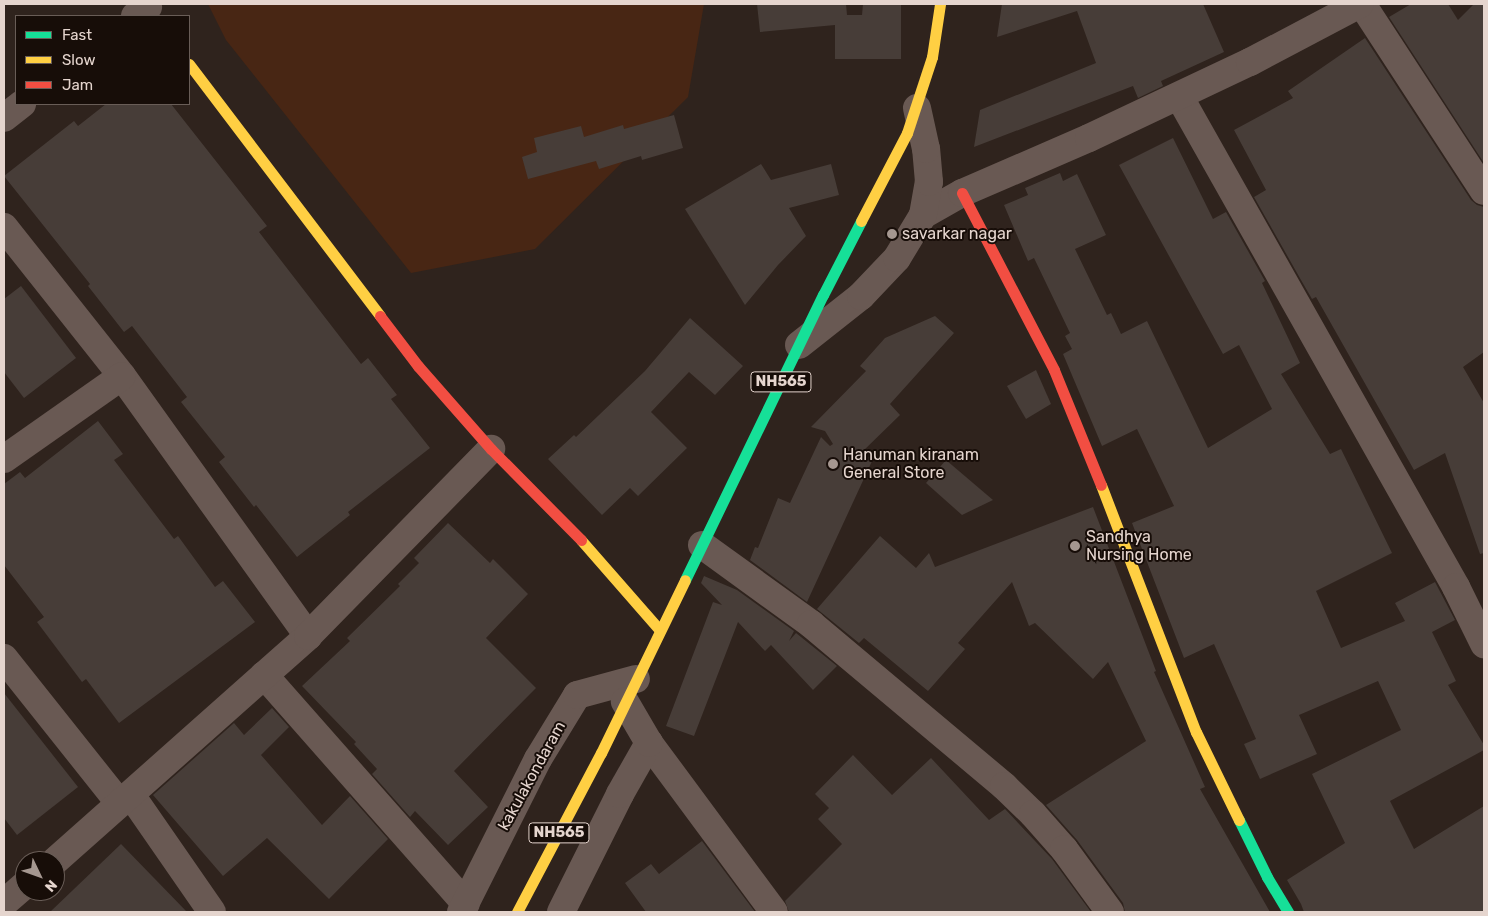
<!DOCTYPE html>
<html>
<head>
<meta charset="utf-8">
<style>
	body { margin:0 }
	#map { position:relative; width:1488px; height:916px; overflow:hidden; background:#2f231d; font-family:Rubik,sans-serif }
	div>[style] { position:absolute }
	.green>* { inset:0; background:#482614 }
	.building>* { inset:0; background:#473d38 }
	.street>* { height:28px; margin:-14px; padding:0 14px; transform-origin:14px; border-radius:14px; background:#695953 }
	.fast>* { height:11px; margin:-5.5px; padding:0 5.5px; transform-origin:5.5px; border-radius:5.5px; background:#16e098 }
	.slow>* { height:11px; margin:-5.5px; padding:0 5.5px; transform-origin:5.5px; border-radius:5.5px; background:#ffcf43 }
	.jam>* { height:11px; margin:-5.5px; padding:0 5.5px; transform-origin:5.5px; border-radius:5.5px; background:#f24e42 }
	.dots>* { width:14px; height:14px; translate:-50% -50%; box-sizing:border-box; border:2px solid #170d08; border-radius:50% }
	span { translate:-50% -50%; white-space:nowrap; text-align:center; line-height:1.15; -webkit-text-stroke:4px #170d08; paint-order:stroke }
	.shield-label span { padding:1px 4px; background:#170d08; border:1px solid; border-radius:4px; -webkit-text-stroke-width:0 }
	.shield-label { font-size:15px; color:#e5d5ce; font-weight:700 }
	.poi-label { font-size:16px; color:#e5d5ce }
	.left { translate:0 -50%; text-align:left }
	.street-label { font-size:16px; color:#e5d5ce }
	.frame { position:absolute; inset:0; border:5px solid #e5d5ce; pointer-events:none }
	.legend { position:absolute; left:15px; top:15px; width:175px; height:90px; box-sizing:border-box; background:#170d08; border:1px solid #695d57; margin:0; padding:6px 9px; list-style:none; font-size:15px; color:#e5d5ce }
	.legend li { display:flex; align-items:center; gap:10px; height:25px }
	.legend b { width:25px; border:1px solid #695d57 }
	.north { position:absolute; left:15px; top:851px; width:50px; height:50px; box-sizing:border-box; background:#170d08; border:1px solid #695d57; border-radius:50%; rotate:132deg; font-size:14px; font-weight:700; line-height:20px; text-align:center; color:#e5d5ce }
	.north::after { content:''; display:block; margin:auto; width:18px; height:22px; background:#a59790; clip-path:polygon(50% 0,100% 100%,50% 72%,0 100%) }
</style>
</head>
<body>
<div id="map">
	<div class="green">
		<div style="clip-path:polygon(208px 4px,704px 4px,688px 97px,535px 249px,411px 273px,226px 40px)"></div>
	</div>
	<div class="building">
		<div style="clip-path:polygon(757px 4px,846px 4px,847px 15px,862px 15px,863px 4px,901px 4px,901px 59px,835px 59px,835px 25px,760px 32px)"></div>
		<div style="clip-path:polygon(1002px 4px,1203px 4px,1224px 52px,1161px 81px,1163px 86px,1138px 98px,1133px 86px,974px 147px,980px 110px,1096px 63px,1077px 11px,997px 37px)"></div>
		<div style="clip-path:polygon(1411px 4px,1448px 4px,1458px 20px,1474px 4px,1484px 4px,1484px 163px,1389px 17px)"></div>
		<div style="clip-path:polygon(1365px 38px,1471px 200px,1477px 205px,1484px 207px,1484px 352px,1463px 367px,1484px 403px,1484px 553px,1480px 554px,1445px 453px,1414px 470px,1316px 297px,1312px 299px,1301px 280px,1254px 197px,1266px 190px,1234px 130px,1293px 98px,1288px 91px)"></div>
		<div style="clip-path:polygon(106px 104px,171px 104px,267px 226px,259px 232px,361px 364px,368px 358px,397px 395px,391px 399px,430px 448px,348px 512px,350px 515px,297px 557px,256px 505px,254px 507px,219px 462px,225px 457px,181px 402px,187px 397px,132px 326px,124px 332px,88px 286px,90px 284px,4px 176px,74px 121px,78px 126px)"></div>
		<div style="clip-path:polygon(674px 115px,683px 148px,642px 160px,641px 156px,599px 169px,596px 161px,528px 179px,522px 157px,537px 152px,534px 138px,581px 126px,584px 137px,623px 125px,624px 129px)"></div>
		<div style="clip-path:polygon(1173px 138px,1213px 219px,1226px 212px,1265px 281px,1262px 283px,1300px 363px,1281px 374px,1330px 454px,1341px 449px,1392px 553px,1316px 591px,1341px 648px,1405px 621px,1395px 603px,1435px 582px,1455px 620px,1432px 632px,1456px 681px,1448px 685px,1484px 745px,1484px 750px,1390px 801px,1414px 849px,1484px 806px,1484px 912px,1304px 912px,1301px 904px,1287px 880px,1345px 843px,1312px 774px,1401px 730px,1378px 681px,1299px 715px,1317px 754px,1260px 779px,1244px 744px,1256px 739px,1214px 644px,1184px 658px,1132px 523px,1174px 506px,1137px 429px,1102px 446px,1063px 354px,1072px 349px,1065px 336px,1070px 333px,1034px 258px,1028px 261px,1004px 205px,1028px 195px,1025px 188px,1060px 173px,1063px 181px,1077px 174px,1106px 235px,1075px 249px,1107px 315px,1111px 313px,1121px 334px,1147px 321px,1208px 448px,1272px 409px,1239px 345px,1223px 354px,1119px 165px)"></div>
		<div style="clip-path:polygon(761px 164px,771px 180px,831px 164px,839px 195px,789px 208px,806px 236px,778px 265px,745px 305px,685px 209px)"></div>
		<div style="clip-path:polygon(21px 286px,76px 358px,24px 398px,4px 372px,4px 299px)"></div>
		<div style="clip-path:polygon(935px 316px,954px 333px,890px 404px,900px 415px,861px 453px,873px 459px,807px 602px,750px 560px,755px 547px,758px 548px,778px 498px,790px 503px,821px 437px,830px 446px,833px 444px,825px 431px,811px 427px,866px 371px,860px 366px,885px 338px)"></div>
		<div style="clip-path:polygon(690px 318px,743px 366px,715px 395px,689px 372px,651px 412px,687px 448px,638px 496px,630px 488px,602px 515px,548px 459px,574px 435px,576px 437px,645px 371px)"></div>
		<div style="clip-path:polygon(1036px 370px,1051px 404px,1026px 419px,1007px 386px)"></div>
		<div style="clip-path:polygon(98px 421px,123px 454px,114px 460px,174px 539px,178px 536px,215px 587px,223px 581px,255px 622px,119px 723px,86px 679px,82px 682px,37px 622px,44px 617px,4px 565px,4px 484px,20px 472px,25px 478px)"></div>
		<div style="clip-path:polygon(946px 460px,993px 500px,962px 515px,926px 483px)"></div>
		<div style="clip-path:polygon(1093px 507px,1156px 671px,1154px 672px,1205px 787px,1200px 789px,1270px 912px,1125px 912px,1123px 903px,1077px 840px,1046px 805px,1146px 741px,1108px 662px,1093px 679px,1035px 623px,1029px 626px,1012px 582px,958px 643px,965px 649px,928px 691px,864px 638px,859px 643px,817px 609px,880px 536px,916px 568px,929px 553px,935px 567px)"></div>
		<div style="clip-path:polygon(448px 523px,490px 563px,493px 559px,528px 594px,486px 638px,536px 688px,454px 771px,488px 807px,448px 845px,415px 811px,410px 817px,372px 774px,377px 769px,354px 744px,356px 742px,302px 686px,350px 641px,347px 638px,400px 586px,398px 584px,419px 563px,414px 558px)"></div>
		<div style="clip-path:polygon(704px 576px,737px 590px,794px 631px,789px 641px,796px 633px,837px 666px,813px 690px,771px 645px,765px 651px,738px 622px,694px 736px,666px 726px,713px 602px,722px 605px,701px 583px)"></div>
		<div style="clip-path:polygon(4px 693px,78px 787px,17px 835px,4px 818px)"></div>
		<div style="clip-path:polygon(272px 708px,289px 727px,261px 755px,322px 825px,350px 796px,388px 839px,329px 899px,267px 838px,223px 876px,153px 795px,234px 723px,244px 735px)"></div>
		<div style="clip-path:polygon(853px 755px,892px 795px,931px 758px,989px 820px,1005px 809px,1052px 859px,1091px 912px,789px 912px,785px 901px,842px 844px,818px 819px,829px 808px,815px 794px)"></div>
		<div style="clip-path:polygon(702px 841px,755px 912px,646px 912px,625px 883px,651px 864px,659px 874px)"></div>
		<div style="clip-path:polygon(121px 844px,187px 912px,50px 912px)"></div>
	</div>
	<div class="street">
		<div style="left:1362px;top:4px;width:223px;rotate:56.9deg"></div>
		<div style="left:135px;top:16px;width:16px;rotate:-35deg"></div>
		<div style="left:1179px;top:96px;width:564px;rotate:60.57deg"></div>
		<div style="left:1456px;top:587px;width:64px;rotate:63.8deg"></div>
		<div style="left:4px;top:118px;width:23px;rotate:-38deg"></div>
		<div style="left:923px;top:215px;width:45px;rotate:-29.4deg"></div>
		<div style="left:962px;top:193px;width:138px;rotate:-23.4deg"></div>
		<div style="left:1089px;top:138px;width:178px;rotate:-25.3deg"></div>
		<div style="left:1250px;top:62px;width:124px;rotate:-27.8deg"></div>
		<div style="left:4px;top:227px;width:190px;rotate:51.6deg"></div>
		<div style="left:122px;top:376px;width:320px;rotate:54.4deg"></div>
		<div style="left:799px;top:345px;width:79px;rotate:-38.3deg"></div>
		<div style="left:861px;top:296px;width:52px;rotate:-46.5deg"></div>
		<div style="left:897px;top:258px;width:50px;rotate:-58.8deg"></div>
		<div style="left:923px;top:215px;width:34px;rotate:-80deg"></div>
		<div style="left:929px;top:182px;width:33px;rotate:-95deg"></div>
		<div style="left:926px;top:149px;width:42px;rotate:-102.4deg"></div>
		<div style="left:4px;top:459px;width:144px;rotate:-35.1deg"></div>
		<div style="left:702px;top:545px;width:135px;rotate:35.9deg"></div>
		<div style="left:811px;top:624px;width:252px;rotate:40deg"></div>
		<div style="left:1004px;top:786px;width:40px;rotate:44deg"></div>
		<div style="left:1033px;top:814px;width:47px;rotate:48.5deg"></div>
		<div style="left:1064px;top:849px;width:78px;rotate:53.9deg"></div>
		<div style="left:4px;top:658px;width:186px;rotate:51.5deg"></div>
		<div style="left:264px;top:675px;width:305px;rotate:48.6deg"></div>
		<div style="left:649px;top:743px;width:210px;rotate:53.5deg"></div>
		<div style="left:131px;top:795px;width:142px;rotate:55.3deg"></div>
		<div style="left:55px;top:861px;width:339px;rotate:-41.6deg"></div>
		<div style="left:308px;top:636px;width:262px;rotate:-45.6deg"></div>
		<div style="left:4px;top:903px;width:28px;rotate:-41deg"></div>
		<div style="left:461px;top:912px;width:171px;rotate:-63.3deg"></div>
		<div style="left:538px;top:759px;width:75px;rotate:-58.6deg"></div>
		<div style="left:577px;top:695px;width:61px;rotate:-15.2deg"></div>
		<div style="left:561px;top:912px;width:132px;rotate:-63.4deg"></div>
		<div style="left:620px;top:794px;width:59px;rotate:-60.4deg"></div>
		<div style="left:649px;top:743px;width:48px;rotate:-120.3deg"></div>
	</div>
	<div class="fast">
		<div style="left:685px;top:580px;width:317px;rotate:-64.2deg"></div>
		<div style="left:823px;top:295px;width:83px;rotate:-62.8deg"></div>
		<div style="left:1239px;top:820px;width:64px;rotate:63.8deg"></div>
		<div style="left:1267px;top:877px;width:41px;rotate:59deg"></div>
	</div>
	<div class="slow">
		<div style="left:189px;top:64px;width:316px;rotate:52.8deg"></div>
		<div style="left:861px;top:221px;width:99px;rotate:-62.4deg"></div>
		<div style="left:907px;top:133px;width:80px;rotate:-71.8deg"></div>
		<div style="left:932px;top:57px;width:54px;rotate:-81.4deg"></div>
		<div style="left:1101px;top:485px;width:265px;rotate:69deg"></div>
		<div style="left:1196px;top:732px;width:98px;rotate:64deg"></div>
		<div style="left:581px;top:540px;width:118px;rotate:48.8deg"></div>
		<div style="left:517px;top:912px;width:180px;rotate:-62.2deg"></div>
		<div style="left:601px;top:753px;width:192px;rotate:-64.1deg"></div>
	</div>
	<div class="jam">
		<div style="left:962px;top:193px;width:199px;rotate:62.5deg"></div>
		<div style="left:1054px;top:370px;width:124px;rotate:67.8deg"></div>
		<div style="left:380px;top:316px;width:63px;rotate:52.8deg"></div>
		<div style="left:418px;top:366px;width:111px;rotate:48.7deg"></div>
		<div style="left:491px;top:449px;width:128px;rotate:45.3deg"></div>
	</div>
	<div class="dots">
		<div style="left:892px;top:234px;background:#a59790"></div>
		<div style="left:833px;top:464px;background:#a59790"></div>
		<div style="left:1075px;top:546px;background:#a59790"></div>
	</div>
	<div class="shield-label">
		<span style="left:781px;top:382px">NH565</span>
		<span style="left:559px;top:833px">NH565</span>
	</div>
	<div class="poi-label">
		<span class="left" style="left:902px;top:234px">savarkar nagar</span>
		<span class="left" style="left:843px;top:464px">Hanuman kiranam<br>General Store</span>
		<span class="left" style="left:1086px;top:546px">Sandhya<br>Nursing Home</span>
	</div>
	<div class="street-label">
		<span style="left:532px;top:776px;rotate:-61deg">kakulakondaram</span>
	</div>
	<div class="frame"></div>
	<ul class="legend">
	<li><b style="height:6px;background:#16e098"></b>Fast</li>
	<li><b style="height:6px;background:#ffcf43"></b>Slow</li>
	<li><b style="height:6px;background:#f24e42"></b>Jam</li>
	</ul>
	<div class="north">N</div>
</div>
</body>
</html>
